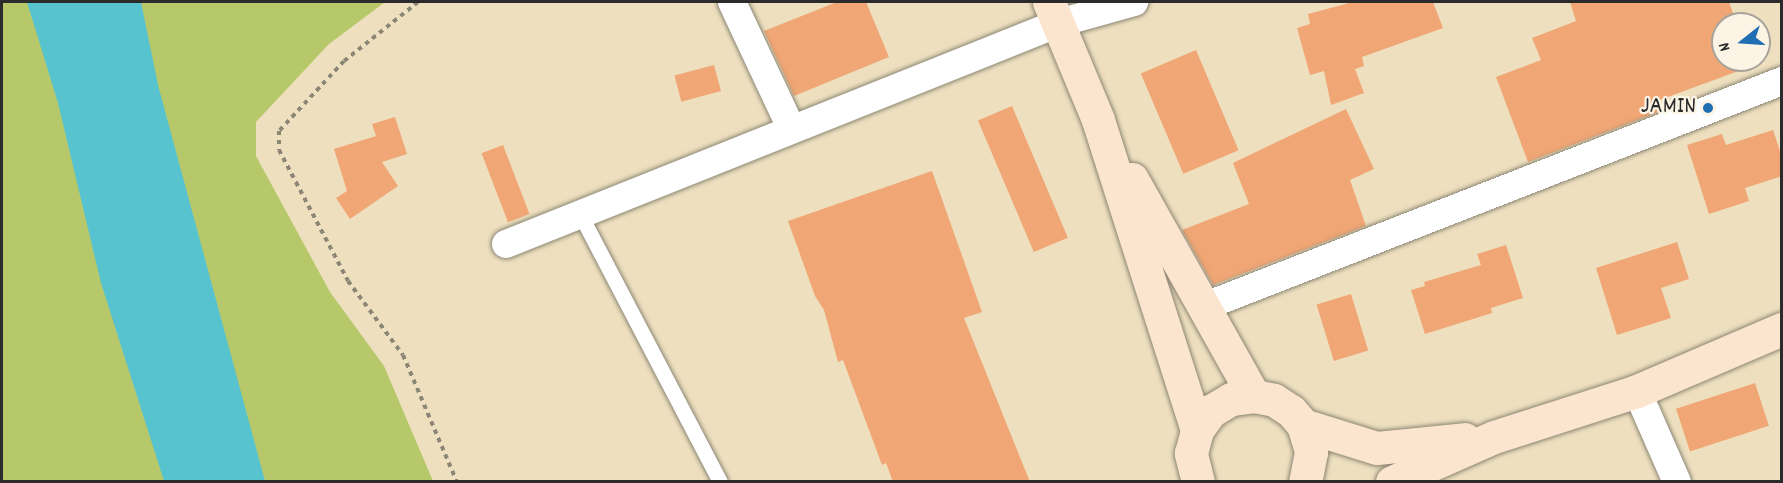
<!DOCTYPE html>
<html>
<head>
<meta charset="utf-8">
<style>
	body { margin:0 }
	#map { position:relative; width:1783px; height:483px; overflow:hidden; background:#eee0bf; font-family:Dekko,sans-serif }
	div>[style] { position:absolute }
	.green>* { inset:0; background:#b7c86b }
	.water>* { inset:0; background:#57c3cf }
	.building>* { inset:0; background:#f0a675; transform-origin:0 0 }
	.path>* { height:4px; margin-top:-2px; transform-origin:0; background:repeating-linear-gradient(90deg,#8c8675 0 4.5px,transparent 0 9px) }
	.roads { filter:drop-shadow(0 0 2px #8c8675) drop-shadow(0 0 2px #8c8675) }
	.service>* { height:15px; margin:-7.5px; padding:0 7.5px; transform-origin:7.5px; border-radius:7.5px; background:#fff }
	.minor>* { height:28px; margin:-14px; padding:0 14px; transform-origin:14px; border-radius:14px; background:#fff }
	.secondary>* { height:33px; margin:-16.5px; padding:0 16.5px; transform-origin:16.5px; border-radius:16.5px; background:#fce5cf }
	.dots>* { width:16px; height:16px; translate:-50% -50%; box-sizing:border-box; border:3px solid #fcf5e5; border-radius:50% }
	span { translate:-50% -50%; white-space:nowrap; text-align:center; line-height:1.15; -webkit-text-stroke:4.5px #fcf5e5; paint-order:stroke }
	.poi-label { font-size:24px; color:#2b2b2b }
	.right { translate:-100% -50%; text-align:right }
	.frame { position:absolute; inset:0; border:3px solid #2b2b2b; pointer-events:none }
	.north { position:absolute; left:1711px; top:12px; width:60px; height:60px; box-sizing:border-box; background:#fcf5e5; border:2px solid #a8a49b; border-radius:50%; rotate:253deg; font-size:16px; font-weight:700; line-height:24px; text-align:center; color:#2b2b2b }
	.north::after { content:''; display:block; margin:auto; width:21px; height:27px; background:#1f6fb2; clip-path:polygon(50% 0,100% 100%,50% 72%,0 100%) }
</style>
</head>
<body>
<div id="map">
	<div class="green">
		<div style="clip-path:polygon(2px 2px,385px 2px,329px 44px,256px 122px,256px 156px,330px 292px,384px 366px,433px 481px,2px 481px)"></div>
	</div>
	<div class="water">
		<div style="clip-path:polygon(27px 2px,141px 2px,158px 85px,265px 481px,164px 481px,101px 283px,58px 103px)"></div>
	</div>
	<div class="building">
		<div style="clip-path:polygon(837px 2px,866px 2px,889px 57px,794px 96px,764px 31px)"></div>
		<div style="clip-path:polygon(1353px 2px,1433px 2px,1443px 28px,1362px 57px,1364px 66px,1355px 69px,1364px 93px,1331px 105px,1324px 71px,1310px 75px,1297px 28px,1310px 24px,1308px 14px)"></div>
		<div style="clip-path:polygon(1570px 2px,1729px 2px,1737px 24px,1723px 24px,1723px 60px,1750px 60px,1752px 66px,1657px 101px,1661px 111px,1528px 162px,1496px 77px,1541px 60px,1532px 38px,1576px 21px)"></div>
		<div style="left:1196px;top:50px;width:109px;height:60px;rotate:67deg"></div>
		<div style="left:714px;top:65px;width:27px;height:41px;rotate:75deg"></div>
		<div style="left:1012px;top:106px;width:143px;height:37px;rotate:67deg"></div>
		<div style="clip-path:polygon(1346px 109px,1374px 169px,1350px 180px,1366px 226px,1213px 285px,1182px 230px,1249px 204px,1233px 163px)"></div>
		<div style="clip-path:polygon(395px 117px,407px 154px,382px 162px,398px 186px,350px 219px,336px 198px,347px 191px,334px 149px,376px 136px,372px 124px)"></div>
		<div style="clip-path:polygon(1773px 130px,1782px 157px,1782px 176px,1745px 188px,1749px 201px,1709px 214px,1687px 145px,1722px 134px,1726px 145px)"></div>
		<div style="left:503px;top:145px;width:74px;height:23px;rotate:69deg"></div>
		<div style="clip-path:polygon(932px 171px,982px 312px,964px 318px,1030px 482px,893px 482px,886px 463px,882px 465px,843px 360px,838px 362px,824px 310px,815px 296px,788px 221px)"></div>
		<div style="clip-path:polygon(1677px 242px,1689px 279px,1661px 288px,1671px 318px,1617px 335px,1596px 268px)"></div>
		<div style="clip-path:polygon(1506px 245px,1523px 298px,1491px 308px,1492px 313px,1425px 334px,1411px 290px,1425px 286px,1424px 282px,1481px 265px,1477px 254px)"></div>
		<div style="left:1351px;top:294px;width:59px;height:36px;rotate:73deg"></div>
		<div style="left:1755px;top:383px;width:45px;height:83px;rotate:72deg"></div>
	</div>
	<div class="path">
		<div style="left:418px;top:2px;width:95px;rotate:141.4deg"></div>
		<div style="left:344px;top:61px;width:96px;rotate:132.9deg"></div>
		<div style="left:279px;top:131px;width:19px;rotate:90deg"></div>
		<div style="left:279px;top:150px;width:148px;rotate:62.2deg"></div>
		<div style="left:348px;top:281px;width:92px;rotate:53.4deg"></div>
		<div style="left:403px;top:355px;width:138px;rotate:67deg"></div>
	</div>
	<div class="roads">
		<div class="service">
			<div style="left:580px;top:214px;width:302px;rotate:62.4deg"></div>
		</div>
		<div class="minor">
			<div style="left:732px;top:2px;width:139px;rotate:64.9deg"></div>
			<div style="left:506px;top:244px;width:596px;rotate:-21.78deg"></div>
			<div style="left:1059px;top:23px;width:78px;rotate:-15.6deg"></div>
			<div style="left:1203px;top:307px;width:622px;rotate:-21.32deg"></div>
			<div style="left:1637px;top:391px;width:99px;rotate:66.3deg"></div>
		</div>
		<div class="secondary">
			<div style="left:1049px;top:2px;width:128px;rotate:67.4deg"></div>
			<div style="left:1098px;top:120px;width:325px;rotate:72.3deg"></div>
			<div style="left:1132px;top:179px;width:249px;rotate:60.7deg"></div>
			<div style="left:1303px;top:425px;width:77px;rotate:17.3deg"></div>
			<div style="left:1377px;top:448px;width:88px;rotate:-5.8deg"></div>
			<div style="left:1198px;top:482px;width:30px;rotate:-104deg"></div>
			<div style="left:1191px;top:453px;width:24px;rotate:-75deg"></div>
			<div style="left:1197px;top:430px;width:24px;rotate:-54deg"></div>
			<div style="left:1211px;top:411px;width:23px;rotate:-31deg"></div>
			<div style="left:1231px;top:399px;width:23px;rotate:-7deg"></div>
			<div style="left:1254px;top:396px;width:20px;rotate:11deg"></div>
			<div style="left:1274px;top:400px;width:20px;rotate:33deg"></div>
			<div style="left:1291px;top:411px;width:18px;rotate:49deg"></div>
			<div style="left:1303px;top:425px;width:28px;rotate:73deg"></div>
			<div style="left:1311px;top:452px;width:31px;rotate:101deg"></div>
			<div style="left:1392px;top:482px;width:111px;rotate:-23.8deg"></div>
			<div style="left:1494px;top:437px;width:150px;rotate:-17.8deg"></div>
			<div style="left:1637px;top:391px;width:158px;rotate:-23.2deg"></div>
		</div>
	</div>
	<div class="dots">
		<div style="left:1708px;top:108px;background:#1f6fb2"></div>
	</div>
	<div class="poi-label">
		<span class="right" style="left:1696px;top:108px">JAMIN</span>
	</div>
	<div class="frame"></div>
	<div class="north">N</div>
</div>
</body>
</html>
